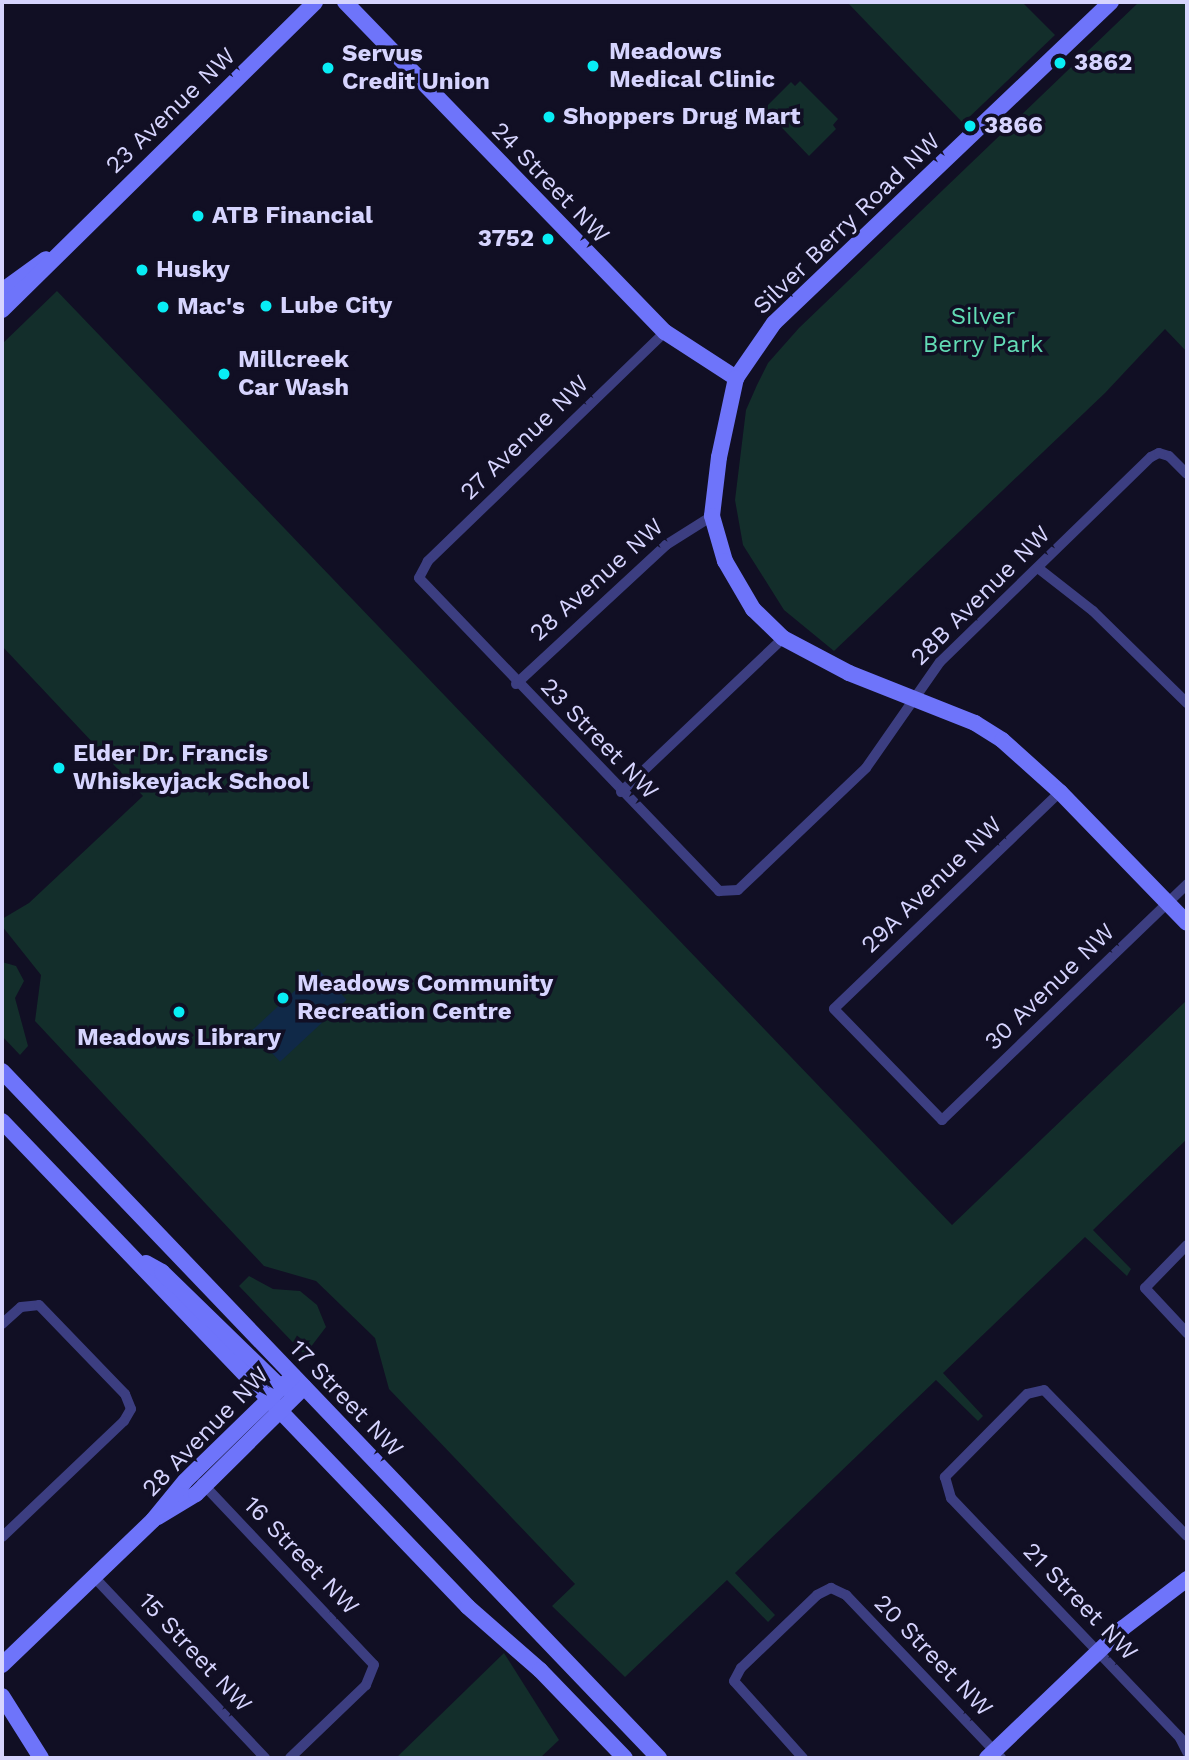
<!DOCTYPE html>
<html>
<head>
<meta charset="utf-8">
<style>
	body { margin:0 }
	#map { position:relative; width:1189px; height:1760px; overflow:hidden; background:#110f24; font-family:"Work Sans",sans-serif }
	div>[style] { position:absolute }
	.green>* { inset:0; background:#132e2b }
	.water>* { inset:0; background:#102948; transform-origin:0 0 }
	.street>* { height:10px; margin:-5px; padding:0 5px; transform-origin:5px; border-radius:5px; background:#3c3e81 }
	.secondary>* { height:16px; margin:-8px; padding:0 8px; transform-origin:8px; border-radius:8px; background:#6e74fa }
	.dots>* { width:19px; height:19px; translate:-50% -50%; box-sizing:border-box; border:4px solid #110f24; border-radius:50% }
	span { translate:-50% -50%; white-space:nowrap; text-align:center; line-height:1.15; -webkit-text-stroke:7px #110f24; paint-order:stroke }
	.poi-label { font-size:24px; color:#d6d4fe; font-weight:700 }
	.left { translate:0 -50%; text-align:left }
	.right { translate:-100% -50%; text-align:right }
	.street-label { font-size:24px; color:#d6d4fe }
	.park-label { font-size:24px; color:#62dbb5 }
	.frame { position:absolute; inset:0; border:4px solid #d6d4fe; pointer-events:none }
</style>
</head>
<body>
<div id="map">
	<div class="green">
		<div style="clip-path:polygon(847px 2px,1022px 2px,1055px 35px,963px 123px)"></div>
		<div style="clip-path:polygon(1139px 2px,1187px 2px,1187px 352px,1165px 329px,1105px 393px,834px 651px,784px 610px,743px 545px,735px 500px,746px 410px,757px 385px,768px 363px,799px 328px)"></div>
		<div style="clip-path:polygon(800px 81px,838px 119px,833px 125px,836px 129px,809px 156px,764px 109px,791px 82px,795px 86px)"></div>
		<div style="clip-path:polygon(57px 291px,952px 1225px,1187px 1000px,1187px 1139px,1093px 1230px,1131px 1269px,1127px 1276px,1085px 1237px,943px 1373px,983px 1416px,978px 1421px,936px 1380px,735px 1573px,775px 1615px,768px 1622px,727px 1580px,625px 1677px,552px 1606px,575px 1584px,389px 1389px,375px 1338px,316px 1281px,264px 1266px,35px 1021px,41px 975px,2px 926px,2px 919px,29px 903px,143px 796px,2px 646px,2px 344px)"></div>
		<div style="clip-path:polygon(2px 962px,16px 966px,24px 981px,15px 998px,28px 1046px,20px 1055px,2px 1036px)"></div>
		<div style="clip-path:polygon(249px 1276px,273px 1289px,300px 1291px,317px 1305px,326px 1327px,310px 1348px,303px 1353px,239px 1286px)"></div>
		<div style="clip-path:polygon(504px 1653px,559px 1740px,540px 1758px,396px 1758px)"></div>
	</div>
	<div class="water">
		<div style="left:318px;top:969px;width:42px;height:91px;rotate:47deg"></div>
	</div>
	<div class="street">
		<div style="left:665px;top:332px;width:330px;rotate:136deg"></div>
		<div style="left:428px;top:561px;width:19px;rotate:118deg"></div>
		<div style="left:419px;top:578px;width:434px;rotate:46.2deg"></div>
		<div style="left:719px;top:891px;width:19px;rotate:-3deg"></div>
		<div style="left:738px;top:890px;width:177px;rotate:-43.6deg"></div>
		<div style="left:866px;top:768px;width:129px;rotate:-55.1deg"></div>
		<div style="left:940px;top:662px;width:294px;rotate:-44.2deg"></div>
		<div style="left:1151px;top:457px;width:9px;rotate:-27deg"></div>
		<div style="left:1159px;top:453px;width:10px;rotate:17deg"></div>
		<div style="left:1169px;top:456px;width:25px;rotate:45deg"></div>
		<div style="left:1038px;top:568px;width:70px;rotate:38deg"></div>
		<div style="left:1093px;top:611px;width:132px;rotate:44.4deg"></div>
		<div style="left:516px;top:684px;width:205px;rotate:-42.8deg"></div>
		<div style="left:666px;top:545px;width:54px;rotate:-32.2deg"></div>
		<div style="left:621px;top:792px;width:224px;rotate:-43.5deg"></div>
		<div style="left:1060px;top:792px;width:313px;rotate:136.2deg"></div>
		<div style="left:834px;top:1009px;width:155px;rotate:45.8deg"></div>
		<div style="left:942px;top:1120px;width:340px;rotate:-43.9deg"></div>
		<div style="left:1187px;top:1245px;width:60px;rotate:134.3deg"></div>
		<div style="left:1145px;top:1288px;width:62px;rotate:47deg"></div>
		<div style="left:2px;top:1324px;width:25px;rotate:-42deg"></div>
		<div style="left:21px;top:1307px;width:18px;rotate:-6deg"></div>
		<div style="left:39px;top:1305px;width:124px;rotate:46deg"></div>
		<div style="left:125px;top:1394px;width:16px;rotate:68deg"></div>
		<div style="left:131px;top:1409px;width:14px;rotate:120deg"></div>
		<div style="left:124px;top:1421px;width:168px;rotate:136.4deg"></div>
		<div style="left:202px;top:1483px;width:250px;rotate:46.6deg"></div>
		<div style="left:374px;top:1665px;width:22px;rotate:112deg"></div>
		<div style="left:366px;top:1685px;width:105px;rotate:136.2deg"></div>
		<div style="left:1187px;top:1536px;width:204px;rotate:-134.4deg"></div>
		<div style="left:1044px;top:1390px;width:17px;rotate:167deg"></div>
		<div style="left:1027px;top:1394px;width:117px;rotate:134.7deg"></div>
		<div style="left:945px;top:1477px;width:22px;rotate:74deg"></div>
		<div style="left:951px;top:1498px;width:332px;rotate:46.3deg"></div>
		<div style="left:1180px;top:1738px;width:16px;rotate:63deg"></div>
		<div style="left:94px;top:1577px;width:249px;rotate:46.6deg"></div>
		<div style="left:803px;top:1758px;width:103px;rotate:-131.9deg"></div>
		<div style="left:734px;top:1681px;width:15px;rotate:-62deg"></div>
		<div style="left:741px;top:1668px;width:105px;rotate:-43.8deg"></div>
		<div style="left:817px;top:1595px;width:16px;rotate:-27deg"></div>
		<div style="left:831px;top:1588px;width:17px;rotate:25deg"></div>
		<div style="left:846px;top:1595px;width:225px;rotate:46.4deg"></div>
	</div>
	<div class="secondary">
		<div style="left:345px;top:2px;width:460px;rotate:45.9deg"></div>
		<div style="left:665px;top:332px;width:85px;rotate:32.9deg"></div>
		<div style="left:1111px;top:2px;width:465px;rotate:136.4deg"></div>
		<div style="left:774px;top:323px;width:67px;rotate:124.6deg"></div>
		<div style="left:736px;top:378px;width:81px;rotate:102.1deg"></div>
		<div style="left:719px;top:457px;width:59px;rotate:96.8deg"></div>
		<div style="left:712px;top:516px;width:47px;rotate:73.9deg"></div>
		<div style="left:725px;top:561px;width:56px;rotate:59.7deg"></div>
		<div style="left:753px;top:609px;width:42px;rotate:44deg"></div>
		<div style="left:783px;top:638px;width:75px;rotate:27.9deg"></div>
		<div style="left:849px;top:673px;width:136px;rotate:21.6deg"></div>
		<div style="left:975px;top:723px;width:32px;rotate:32deg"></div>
		<div style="left:1002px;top:740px;width:78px;rotate:41.9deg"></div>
		<div style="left:1060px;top:792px;width:182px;rotate:45.9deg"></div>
		<div style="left:2px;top:291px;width:54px;rotate:-36deg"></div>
		<div style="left:2px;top:310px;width:439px;rotate:-44.5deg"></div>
		<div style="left:2px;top:1071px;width:951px;rotate:46.28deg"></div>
		<div style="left:2px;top:1121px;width:673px;rotate:46.2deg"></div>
		<div style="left:468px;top:1607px;width:96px;rotate:41.2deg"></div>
		<div style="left:540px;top:1670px;width:122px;rotate:46deg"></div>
		<div style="left:146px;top:1263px;width:18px;rotate:29deg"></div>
		<div style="left:162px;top:1272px;width:159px;rotate:44.2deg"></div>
		<div style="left:276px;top:1383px;width:17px;rotate:25deg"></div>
		<div style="left:158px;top:1517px;width:44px;rotate:-31.2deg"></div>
		<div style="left:196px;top:1494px;width:152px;rotate:-44.7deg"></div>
		<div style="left:2px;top:1665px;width:209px;rotate:-43.8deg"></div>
		<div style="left:153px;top:1520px;width:50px;rotate:-50.6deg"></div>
		<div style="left:185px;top:1481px;width:151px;rotate:-44.2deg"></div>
		<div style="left:2px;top:1696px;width:73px;rotate:57.8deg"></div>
		<div style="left:987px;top:1758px;width:188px;rotate:-43.7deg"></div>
		<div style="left:1123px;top:1628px;width:81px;rotate:-37.4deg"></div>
	</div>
	<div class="dots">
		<div style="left:1060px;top:63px;background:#08edf5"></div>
		<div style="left:593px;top:66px;background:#08edf5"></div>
		<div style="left:328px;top:68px;background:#08edf5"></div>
		<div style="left:549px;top:117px;background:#08edf5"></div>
		<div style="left:970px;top:126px;background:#08edf5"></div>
		<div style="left:198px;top:216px;background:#08edf5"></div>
		<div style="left:548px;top:239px;background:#08edf5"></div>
		<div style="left:142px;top:270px;background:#08edf5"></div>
		<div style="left:266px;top:306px;background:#08edf5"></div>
		<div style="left:163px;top:307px;background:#08edf5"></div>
		<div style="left:224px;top:374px;background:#08edf5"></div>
		<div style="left:59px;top:768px;background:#08edf5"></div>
		<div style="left:283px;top:998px;background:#08edf5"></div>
		<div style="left:179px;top:1012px;background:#08edf5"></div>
	</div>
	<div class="poi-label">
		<span class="left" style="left:609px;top:66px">Meadows<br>Medical Clinic</span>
		<span class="left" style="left:342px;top:68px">Servus<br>Credit Union</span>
		<span class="left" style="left:1074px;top:63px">3862</span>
		<span class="left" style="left:563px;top:117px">Shoppers Drug Mart</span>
		<span class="left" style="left:984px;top:126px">3866</span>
		<span class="left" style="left:212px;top:216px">ATB Financial</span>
		<span class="right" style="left:534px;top:239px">3752</span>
		<span class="left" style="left:156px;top:270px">Husky</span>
		<span class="left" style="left:280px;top:306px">Lube City</span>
		<span class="left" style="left:177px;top:307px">Mac's</span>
		<span class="left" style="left:238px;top:374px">Millcreek<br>Car Wash</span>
		<span class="left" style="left:73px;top:768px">Elder Dr. Francis<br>Whiskeyjack School</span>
		<span class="left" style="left:297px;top:998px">Meadows Community<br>Recreation Centre</span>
		<span style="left:179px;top:1038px">Meadows Library</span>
	</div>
	<div class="street-label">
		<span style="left:171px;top:111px;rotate:-44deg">23 Avenue NW</span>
		<span style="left:550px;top:183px;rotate:46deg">24 Street NW</span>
		<span style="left:847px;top:224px;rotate:-44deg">Silver Berry Road NW</span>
		<span style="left:525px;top:438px;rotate:-44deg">27 Avenue NW</span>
		<span style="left:597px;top:580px;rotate:-42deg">28 Avenue NW</span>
		<span style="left:981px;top:596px;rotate:-45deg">28B Avenue NW</span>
		<span style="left:599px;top:739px;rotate:46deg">23 Street NW</span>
		<span style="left:932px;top:885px;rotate:-44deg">29A Avenue NW</span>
		<span style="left:1050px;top:987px;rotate:-44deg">30 Avenue NW</span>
		<span style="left:346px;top:1399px;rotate:46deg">17 Street NW</span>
		<span style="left:206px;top:1432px;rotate:-46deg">28 Avenue NW</span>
		<span style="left:301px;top:1556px;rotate:46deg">16 Street NW</span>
		<span style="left:1080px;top:1602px;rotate:46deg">21 Street NW</span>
		<span style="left:195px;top:1653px;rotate:47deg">15 Street NW</span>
		<span style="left:933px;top:1656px;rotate:46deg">20 Street NW</span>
	</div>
	<div class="park-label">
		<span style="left:983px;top:331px">Silver<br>Berry Park</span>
	</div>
	<div class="frame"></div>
</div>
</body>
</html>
